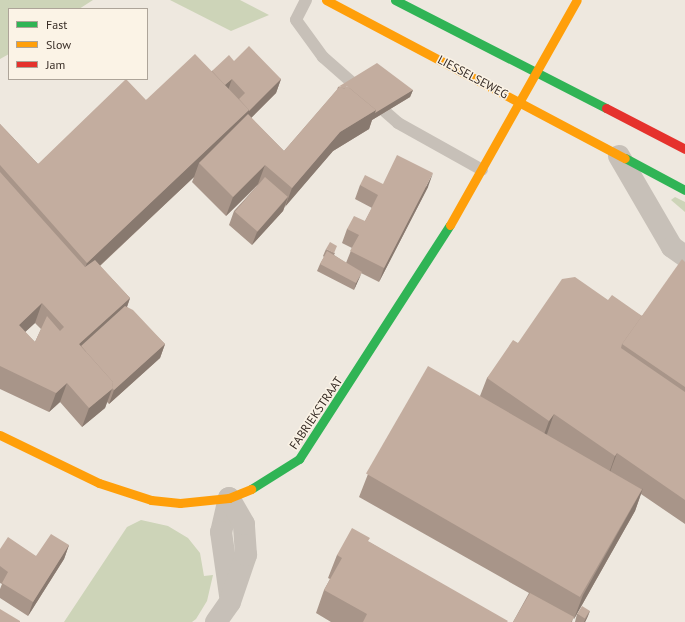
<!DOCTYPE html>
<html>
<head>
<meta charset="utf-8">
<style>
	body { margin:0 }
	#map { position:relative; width:685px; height:622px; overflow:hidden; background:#eee8df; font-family:"PT Sans",sans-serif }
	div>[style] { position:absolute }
	.green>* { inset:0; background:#cdd4b8 }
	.lane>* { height:12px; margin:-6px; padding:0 6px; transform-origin:6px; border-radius:6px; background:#c7c0b8 }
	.street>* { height:22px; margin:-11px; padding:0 11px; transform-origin:11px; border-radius:11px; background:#c7c0b8 }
	.fast>* { height:9px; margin:-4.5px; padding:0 4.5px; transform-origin:4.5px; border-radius:4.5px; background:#30b455 }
	.slow>* { height:9px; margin:-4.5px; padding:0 4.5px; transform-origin:4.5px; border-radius:4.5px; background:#ff9f0a }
	.jam>* { height:9px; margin:-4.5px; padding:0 4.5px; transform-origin:4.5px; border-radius:4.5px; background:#e5322d }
	.wall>* { inset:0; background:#a89589 }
	.shaded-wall>* { inset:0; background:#88796f }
	.building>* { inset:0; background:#c3ad9f; transform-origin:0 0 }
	span { translate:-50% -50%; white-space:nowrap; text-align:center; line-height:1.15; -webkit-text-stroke:3px #fbf3e6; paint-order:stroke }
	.street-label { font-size:12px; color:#382d26 }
	.legend { position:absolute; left:8px; top:8px; width:140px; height:72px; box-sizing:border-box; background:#fbf3e6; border:1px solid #ada499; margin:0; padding:5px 7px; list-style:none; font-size:12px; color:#382d26 }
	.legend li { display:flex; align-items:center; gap:8px; height:20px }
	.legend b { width:20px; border:1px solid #ada499 }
</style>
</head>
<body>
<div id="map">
	<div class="green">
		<div style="clip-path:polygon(0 0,93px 0,79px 9px,9px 9px,9px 54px,0 59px)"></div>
		<div style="clip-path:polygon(170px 0,240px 0,269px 15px,231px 31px)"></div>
		<div style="clip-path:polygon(675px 197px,685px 202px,685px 212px,671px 200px)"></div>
		<div style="clip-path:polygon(141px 520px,168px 526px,188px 538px,200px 553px,204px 576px,213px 575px,207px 601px,196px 619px,192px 622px,64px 622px,127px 527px)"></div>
	</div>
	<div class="lane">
		<div style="left:306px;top:0;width:22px;rotate:117deg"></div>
		<div style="left:296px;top:20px;width:46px;rotate:53.9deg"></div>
		<div style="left:323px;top:57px;width:100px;rotate:41.3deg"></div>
		<div style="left:398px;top:123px;width:96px;rotate:29.2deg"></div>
	</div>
	<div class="street">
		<div style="left:619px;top:156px;width:105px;rotate:59.8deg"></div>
		<div style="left:672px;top:247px;width:16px;rotate:35deg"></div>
		<div style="left:229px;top:498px;width:35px;rotate:103deg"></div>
		<div style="left:221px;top:532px;width:64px;rotate:81.9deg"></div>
		<div style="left:216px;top:622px;width:24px;rotate:-55deg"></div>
		<div style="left:230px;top:602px;width:50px;rotate:-71.2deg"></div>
		<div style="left:246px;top:555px;width:31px;rotate:-94deg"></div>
		<div style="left:244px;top:524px;width:30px;rotate:-120deg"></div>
	</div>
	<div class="fast">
		<div style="left:395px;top:0;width:237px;rotate:27.1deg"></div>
		<div style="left:625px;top:158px;width:68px;rotate:28.1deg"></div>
		<div style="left:251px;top:489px;width:57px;rotate:-32deg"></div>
		<div style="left:299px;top:459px;width:278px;rotate:-57.2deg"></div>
	</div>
	<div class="slow">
		<div style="left:326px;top:0;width:338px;rotate:27.9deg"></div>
		<div style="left:450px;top:225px;width:258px;rotate:-60.6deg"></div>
		<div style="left:0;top:435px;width:110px;rotate:25.9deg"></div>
		<div style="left:99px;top:483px;width:55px;rotate:18.1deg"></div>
		<div style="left:151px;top:500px;width:29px;rotate:6deg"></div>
		<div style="left:180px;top:503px;width:49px;rotate:-5.8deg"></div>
		<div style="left:229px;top:498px;width:24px;rotate:-22deg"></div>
	</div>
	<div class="jam">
		<div style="left:606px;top:108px;width:89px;rotate:27.4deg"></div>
	</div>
	<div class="wall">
		<div style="clip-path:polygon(evenodd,234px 61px,281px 79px,276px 93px,251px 118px,284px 151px,337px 90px,338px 87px,413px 90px,410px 97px,372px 120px,369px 129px,333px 151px,285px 206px,283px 211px,252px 245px,229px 225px,234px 211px,259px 184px,226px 216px,192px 182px,194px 177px,100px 266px,130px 298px,127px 307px,165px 344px,160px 358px,109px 404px,107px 402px,105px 408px,82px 427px,60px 402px,49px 412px,0 389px,0 124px,38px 164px,146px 100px,212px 71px,234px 61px,35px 323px,41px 329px,35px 342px,25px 332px,35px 323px)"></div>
		<div style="clip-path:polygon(383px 184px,428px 187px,379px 282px,361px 273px,354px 290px,317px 271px,320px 264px,324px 257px,323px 256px,326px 249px,335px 253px,334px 255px,346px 263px,352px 248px,342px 243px,347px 229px,365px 221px,372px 208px,355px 199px,360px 185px)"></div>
		<div style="clip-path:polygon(685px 262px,685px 524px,641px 494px,635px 511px,574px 619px,573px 618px,572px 622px,513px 622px,529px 593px,359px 497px,368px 474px,480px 396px,487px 378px,518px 343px,608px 300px,642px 316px)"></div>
		<div style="clip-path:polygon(369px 542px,507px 622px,331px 622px,316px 613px,324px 590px,330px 579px,328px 578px,337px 555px)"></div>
		<div style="clip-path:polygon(69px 545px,64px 559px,28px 616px,0 598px,0 589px,2px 584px,0 583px,0 549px,36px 556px)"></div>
		<div style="clip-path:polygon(590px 611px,587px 618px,585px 622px,575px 622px,577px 614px)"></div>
	</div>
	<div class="shaded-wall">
		<div style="clip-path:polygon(232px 79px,227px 93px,217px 91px)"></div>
		<div style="clip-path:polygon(281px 79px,276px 93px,244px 125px,199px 163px,194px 177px,78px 286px,87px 263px)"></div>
		<div style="clip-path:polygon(413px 90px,410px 97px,372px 120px,369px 129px,333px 151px,285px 207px,292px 188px,340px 132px,376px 110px)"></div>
		<div style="clip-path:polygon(265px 165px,258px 184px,226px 216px,233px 197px)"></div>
		<div style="clip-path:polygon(433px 173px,428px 187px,379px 282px,384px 268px)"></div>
		<div style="clip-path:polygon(288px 197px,283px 211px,252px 245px,257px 232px)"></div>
		<div style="clip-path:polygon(362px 272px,359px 279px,354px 290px,356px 283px)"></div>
		<div style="clip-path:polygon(130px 298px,123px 318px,82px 355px,79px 344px)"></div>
		<div style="clip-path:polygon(42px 303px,35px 323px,12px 344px,19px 325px)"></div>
		<div style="clip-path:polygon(165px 344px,160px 358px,109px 404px,114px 390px)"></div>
		<div style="clip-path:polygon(67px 383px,60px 402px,49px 412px,56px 393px)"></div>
		<div style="clip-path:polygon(112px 389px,105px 408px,82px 427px,89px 408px)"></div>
		<div style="clip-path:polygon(554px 414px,547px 434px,542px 440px,549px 421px)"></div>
		<div style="clip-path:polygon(617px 453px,610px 472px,608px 476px,615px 456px)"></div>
		<div style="clip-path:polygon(643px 488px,635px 511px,574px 619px,583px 595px)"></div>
		<div style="clip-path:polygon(69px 545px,64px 559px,28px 616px,33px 602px)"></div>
		<div style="clip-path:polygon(590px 611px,587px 618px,585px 622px,584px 622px)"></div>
	</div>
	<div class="building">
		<div style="clip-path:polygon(249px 46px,281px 79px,249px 111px,249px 110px,239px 99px,245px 93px,232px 79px,225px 85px,212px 71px,229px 55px,234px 61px)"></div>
		<div style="clip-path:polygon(195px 54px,249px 110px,87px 263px,0 165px,0 124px,38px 164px,126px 79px,146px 100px)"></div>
		<div style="clip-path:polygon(377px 63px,413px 90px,375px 113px,376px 110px,347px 86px,344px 89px,340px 86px,339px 87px,338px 87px)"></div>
		<div style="clip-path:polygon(340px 86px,344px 89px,347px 86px,376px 110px,340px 132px,292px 188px,265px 165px,233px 197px,199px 163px,248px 114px,284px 151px)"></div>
		<div style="clip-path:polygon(397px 155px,433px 173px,384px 268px,350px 251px,359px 235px,347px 229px,354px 216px,365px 221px,378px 195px,360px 185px,365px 175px,383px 184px)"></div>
		<div style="clip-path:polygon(evenodd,0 172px,85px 267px,95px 260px,130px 298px,79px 344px,113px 382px,112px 389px,89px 408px,67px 383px,56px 393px,0 366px,0 172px,42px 303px,64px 327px,60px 331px,47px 316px,35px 342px,19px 325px,42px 303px)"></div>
		<div style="left:265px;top:177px;width:30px;height:46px;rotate:41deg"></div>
		<div style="clip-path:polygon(330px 242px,337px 246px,334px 253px,326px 249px)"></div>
		<div style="clip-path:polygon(327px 251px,362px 272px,356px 283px,320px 264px)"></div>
		<div style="clip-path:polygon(682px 259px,685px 262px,685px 387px,622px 344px)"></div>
		<div style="clip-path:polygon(575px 277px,608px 300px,612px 295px,642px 316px,622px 344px,621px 348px,685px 392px,685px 500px,617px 453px,615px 456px,554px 414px,549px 421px,487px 378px,513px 340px,518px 343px,562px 279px)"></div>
		<div style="clip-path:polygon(125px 306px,133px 310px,165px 344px,114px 390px,112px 388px,113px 382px,81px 346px)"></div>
		<div style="left:428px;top:366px;width:247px;height:124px;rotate:30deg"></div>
		<div style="clip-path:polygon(352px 528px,370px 538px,368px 541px,508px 621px,507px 622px,363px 622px,367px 614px,324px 590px,342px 558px,337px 555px)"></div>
		<div style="clip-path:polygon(51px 534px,69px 545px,33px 602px,2px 583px,8px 572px,0 566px,0 549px,8px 537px,36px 556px)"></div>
		<div style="clip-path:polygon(530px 593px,574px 617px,571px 622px,513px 622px)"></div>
		<div style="left:582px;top:606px;width:9px;height:9px;rotate:32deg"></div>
		<div style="clip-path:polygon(0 609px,20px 621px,20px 622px,0 622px)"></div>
	</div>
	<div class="street-label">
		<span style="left:473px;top:77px;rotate:28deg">LIESSELSEWEG</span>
		<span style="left:316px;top:413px;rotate:-56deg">FABRIEKSTRAAT</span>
	</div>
	<ul class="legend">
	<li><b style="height:5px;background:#30b455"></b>Fast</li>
	<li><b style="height:5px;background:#ff9f0a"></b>Slow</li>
	<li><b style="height:5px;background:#e5322d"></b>Jam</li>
	</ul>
</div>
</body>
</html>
